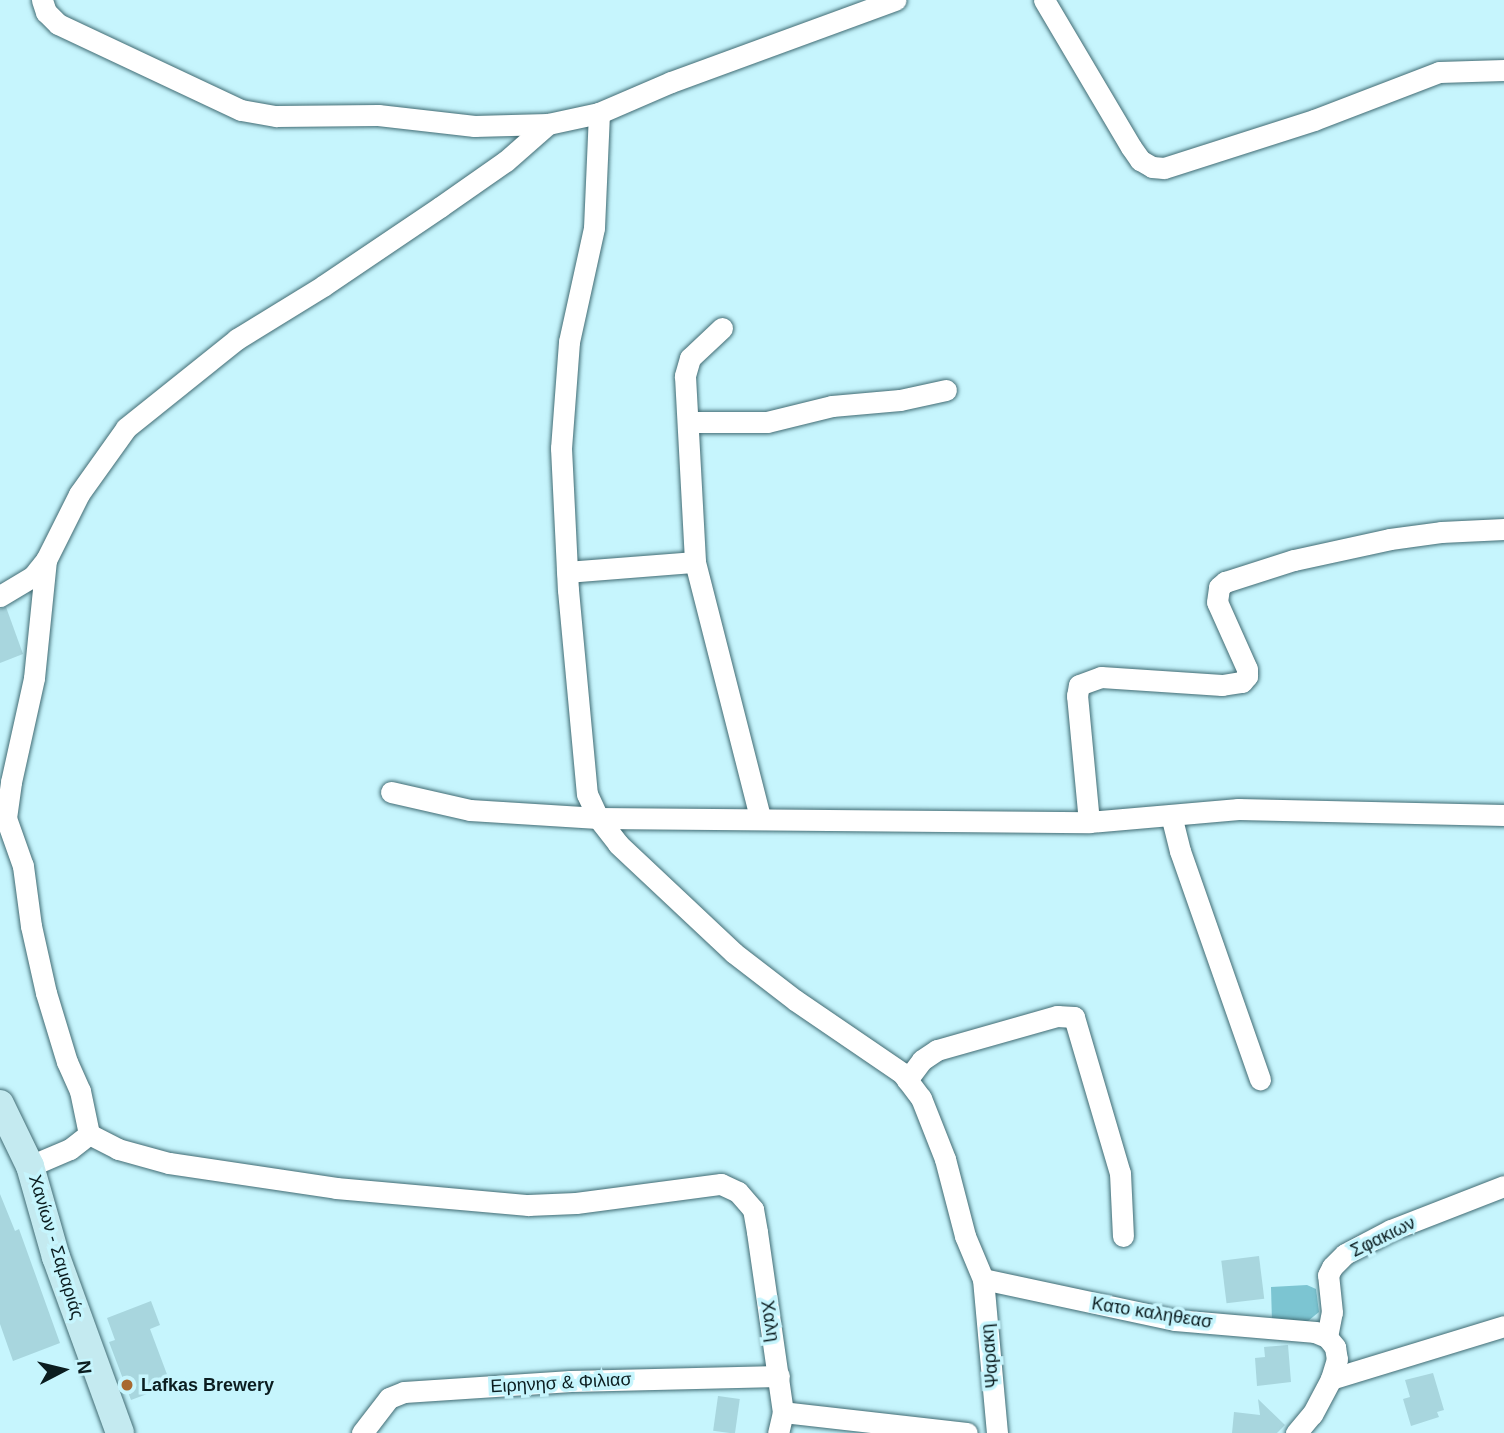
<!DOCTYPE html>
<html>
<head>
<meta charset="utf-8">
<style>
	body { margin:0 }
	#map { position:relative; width:1504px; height:1433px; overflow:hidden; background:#c6f5fd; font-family:Helvetica,sans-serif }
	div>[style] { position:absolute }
	.green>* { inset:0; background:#7cc5d2 }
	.building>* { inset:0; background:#a8d6de; transform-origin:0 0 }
	.roads { filter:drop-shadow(0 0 2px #416b73) drop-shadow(0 0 2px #416b73) }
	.minor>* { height:21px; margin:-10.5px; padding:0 10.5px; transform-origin:10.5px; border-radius:10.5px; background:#fff }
	.secondary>* { height:28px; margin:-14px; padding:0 14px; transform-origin:14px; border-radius:14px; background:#c4eaf0 }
	.dots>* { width:19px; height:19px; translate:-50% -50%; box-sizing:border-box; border:4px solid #c6f5fd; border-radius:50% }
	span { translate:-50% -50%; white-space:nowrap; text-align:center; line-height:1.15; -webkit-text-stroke:7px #c6f5fd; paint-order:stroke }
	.street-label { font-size:18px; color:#0b1d20 }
	.poi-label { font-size:18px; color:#0b1d20; font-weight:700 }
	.left { translate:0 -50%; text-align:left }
	.north { position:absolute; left:28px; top:1335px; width:70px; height:70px; -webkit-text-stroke:5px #c6f5fd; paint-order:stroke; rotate:83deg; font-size:19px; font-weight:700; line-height:28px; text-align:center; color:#0b1d20 }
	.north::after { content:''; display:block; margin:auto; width:24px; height:32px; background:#0b1d20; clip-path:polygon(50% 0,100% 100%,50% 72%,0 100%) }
</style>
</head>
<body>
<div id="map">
	<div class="green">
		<div style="clip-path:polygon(1307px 1285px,1316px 1289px,1319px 1312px,1308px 1321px,1272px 1322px,1271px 1287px)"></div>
	</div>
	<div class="building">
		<div style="clip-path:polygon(6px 607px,23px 654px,0 663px,0 609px)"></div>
		<div style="clip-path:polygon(0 1194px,15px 1231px,19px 1229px,60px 1343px,13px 1361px,0 1324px)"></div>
		<div style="left:1259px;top:1256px;width:43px;height:38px;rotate:83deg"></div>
		<div style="clip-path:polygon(151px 1301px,160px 1325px,150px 1329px,171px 1385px,131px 1400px,109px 1342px,115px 1340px,107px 1318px)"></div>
		<div style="clip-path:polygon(1288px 1345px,1291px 1382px,1257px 1386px,1255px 1358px,1265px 1357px,1264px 1347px)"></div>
		<div style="clip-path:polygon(1433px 1373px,1444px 1410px,1437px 1412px,1439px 1417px,1411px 1426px,1403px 1399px,1410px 1397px,1405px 1380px)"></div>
		<div style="left:718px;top:1396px;width:22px;height:35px;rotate:8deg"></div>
		<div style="clip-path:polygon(1258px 1399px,1285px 1425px,1277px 1433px,1232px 1433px,1234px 1412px,1260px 1415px)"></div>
	</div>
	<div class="roads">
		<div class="minor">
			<div style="left:42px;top:0;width:13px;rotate:72deg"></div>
			<div style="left:46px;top:12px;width:17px;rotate:45deg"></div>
			<div style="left:58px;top:24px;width:202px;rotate:25.2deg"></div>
			<div style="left:241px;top:110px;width:36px;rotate:10deg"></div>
			<div style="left:276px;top:116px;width:102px;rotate:-0.6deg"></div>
			<div style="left:378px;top:115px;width:97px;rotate:6.5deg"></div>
			<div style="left:474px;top:126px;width:74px;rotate:-1.5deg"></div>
			<div style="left:548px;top:124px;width:52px;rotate:-12.2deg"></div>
			<div style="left:599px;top:113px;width:78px;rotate:-23.3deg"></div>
			<div style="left:671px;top:82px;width:239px;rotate:-20.1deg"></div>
			<div style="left:1044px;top:0;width:171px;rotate:59.4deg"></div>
			<div style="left:1131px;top:147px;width:16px;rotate:55deg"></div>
			<div style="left:1140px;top:160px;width:14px;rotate:30deg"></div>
			<div style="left:1152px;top:167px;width:12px;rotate:5deg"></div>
			<div style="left:1164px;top:168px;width:157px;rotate:-17.7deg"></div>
			<div style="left:1314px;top:120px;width:134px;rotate:-21deg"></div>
			<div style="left:1439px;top:72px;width:65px;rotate:-1.8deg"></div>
			<div style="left:599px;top:113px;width:115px;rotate:92.5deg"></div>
			<div style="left:594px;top:228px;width:117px;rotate:102.4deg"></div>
			<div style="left:569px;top:342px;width:106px;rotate:94.3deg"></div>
			<div style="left:561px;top:448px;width:142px;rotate:87.2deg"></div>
			<div style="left:568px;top:590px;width:205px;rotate:84.7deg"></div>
			<div style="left:587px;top:794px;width:26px;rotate:65deg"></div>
			<div style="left:598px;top:818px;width:33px;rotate:52deg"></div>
			<div style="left:618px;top:844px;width:159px;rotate:43.2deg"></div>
			<div style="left:734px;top:953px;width:77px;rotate:37.6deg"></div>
			<div style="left:795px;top:1000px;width:130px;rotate:34.3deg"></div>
			<div style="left:902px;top:1073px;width:31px;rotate:53deg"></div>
			<div style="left:921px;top:1098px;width:66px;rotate:68.5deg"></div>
			<div style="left:945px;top:1159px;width:80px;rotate:75.4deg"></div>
			<div style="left:965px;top:1236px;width:47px;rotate:67.3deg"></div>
			<div style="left:983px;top:1279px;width:155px;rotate:84.8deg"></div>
			<div style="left:722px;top:328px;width:44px;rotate:136.8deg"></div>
			<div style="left:690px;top:358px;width:19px;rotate:106deg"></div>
			<div style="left:685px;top:376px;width:186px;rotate:86.9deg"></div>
			<div style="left:695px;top:562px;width:263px;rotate:75.7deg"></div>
			<div style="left:688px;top:422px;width:79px"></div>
			<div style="left:767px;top:422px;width:67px;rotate:-13.8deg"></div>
			<div style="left:832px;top:406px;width:68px;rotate:-5deg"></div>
			<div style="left:900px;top:400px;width:47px;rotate:-12.3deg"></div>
			<div style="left:567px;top:572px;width:128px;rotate:-4.5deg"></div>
			<div style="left:0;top:596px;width:39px;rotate:-31deg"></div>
			<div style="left:33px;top:576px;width:21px;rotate:-51deg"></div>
			<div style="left:46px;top:560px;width:74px;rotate:-63.4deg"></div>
			<div style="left:79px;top:494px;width:81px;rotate:-54.5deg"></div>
			<div style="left:126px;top:428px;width:142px;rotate:-38.7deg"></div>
			<div style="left:237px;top:339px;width:101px;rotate:-31.6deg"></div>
			<div style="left:323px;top:286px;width:141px;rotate:-34deg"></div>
			<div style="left:440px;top:207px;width:80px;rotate:-34.9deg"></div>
			<div style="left:506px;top:161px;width:56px;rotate:-41.4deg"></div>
			<div style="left:391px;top:792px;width:81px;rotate:12.8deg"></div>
			<div style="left:470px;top:810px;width:128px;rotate:3.6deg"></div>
			<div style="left:598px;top:818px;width:491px;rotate:0.5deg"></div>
			<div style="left:1089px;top:822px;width:150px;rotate:-5deg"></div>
			<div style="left:1238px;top:809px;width:266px;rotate:1.3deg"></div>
			<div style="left:1171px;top:815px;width:37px;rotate:76deg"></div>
			<div style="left:1180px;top:851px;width:242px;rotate:70.7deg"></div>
			<div style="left:1089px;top:822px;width:127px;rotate:-95.4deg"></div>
			<div style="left:1077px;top:696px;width:11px;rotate:-80deg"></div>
			<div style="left:1079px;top:685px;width:23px;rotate:-20deg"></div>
			<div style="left:1101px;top:677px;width:121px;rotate:3.8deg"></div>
			<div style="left:1222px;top:685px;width:20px;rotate:-9deg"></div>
			<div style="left:1242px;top:682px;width:8px;rotate:-50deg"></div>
			<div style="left:1247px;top:676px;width:7px;rotate:-90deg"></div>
			<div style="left:1247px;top:669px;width:73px;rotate:-114.1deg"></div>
			<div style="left:1217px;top:602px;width:15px;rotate:-82deg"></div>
			<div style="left:1219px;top:587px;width:8px;rotate:-40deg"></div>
			<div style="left:1225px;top:582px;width:72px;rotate:-17.7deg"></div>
			<div style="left:1294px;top:560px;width:98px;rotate:-12.3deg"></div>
			<div style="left:1390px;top:539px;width:51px;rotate:-7.8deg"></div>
			<div style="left:1441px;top:532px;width:63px;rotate:-2.7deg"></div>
			<div style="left:907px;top:1080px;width:25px;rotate:-53deg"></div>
			<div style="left:922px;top:1060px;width:18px;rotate:-34deg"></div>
			<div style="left:937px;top:1050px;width:125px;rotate:-15.8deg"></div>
			<div style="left:1057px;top:1016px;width:17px;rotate:3deg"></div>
			<div style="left:1074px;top:1017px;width:163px;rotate:73.6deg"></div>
			<div style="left:1120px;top:1173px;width:63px;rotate:87.3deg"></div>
			<div style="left:89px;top:1134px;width:33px;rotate:27deg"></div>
			<div style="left:118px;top:1149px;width:53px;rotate:15.4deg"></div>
			<div style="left:169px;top:1163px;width:169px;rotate:8.5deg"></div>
			<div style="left:336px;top:1188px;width:193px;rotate:5.1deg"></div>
			<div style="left:528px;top:1205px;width:48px;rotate:-2.4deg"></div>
			<div style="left:576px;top:1203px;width:146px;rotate:-7.5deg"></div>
			<div style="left:721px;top:1184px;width:19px;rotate:25deg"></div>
			<div style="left:738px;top:1192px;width:23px;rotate:49deg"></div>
			<div style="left:753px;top:1209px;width:23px;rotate:80deg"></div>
			<div style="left:757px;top:1232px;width:182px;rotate:81.8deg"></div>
			<div style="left:783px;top:1412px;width:22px;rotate:103deg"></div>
			<div style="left:30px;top:1166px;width:43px;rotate:-23deg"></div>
			<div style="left:70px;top:1149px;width:24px;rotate:-38deg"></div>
			<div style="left:89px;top:1134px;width:44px;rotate:-101.8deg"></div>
			<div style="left:80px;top:1091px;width:32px;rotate:-114deg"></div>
			<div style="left:67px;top:1062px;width:72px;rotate:-106.9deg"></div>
			<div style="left:46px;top:993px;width:69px;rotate:-102.6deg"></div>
			<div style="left:31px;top:926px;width:61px;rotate:-97.6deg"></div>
			<div style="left:23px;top:866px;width:51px;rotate:-109.5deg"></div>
			<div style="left:6px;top:818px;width:36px;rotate:-82deg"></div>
			<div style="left:11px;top:782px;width:107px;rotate:-77.5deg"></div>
			<div style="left:34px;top:678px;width:119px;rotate:-84.2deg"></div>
			<div style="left:983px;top:1279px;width:196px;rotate:12.1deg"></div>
			<div style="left:1175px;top:1320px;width:141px;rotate:4.9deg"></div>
			<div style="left:1315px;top:1332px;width:13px;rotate:23deg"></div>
			<div style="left:1327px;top:1337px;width:13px;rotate:51deg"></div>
			<div style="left:1335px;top:1347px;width:12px;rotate:81deg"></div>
			<div style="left:1337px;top:1359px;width:21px;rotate:107deg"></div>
			<div style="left:1331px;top:1379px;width:40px;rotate:118deg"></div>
			<div style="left:1312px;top:1414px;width:25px;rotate:130deg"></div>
			<div style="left:1327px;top:1337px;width:25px;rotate:-79deg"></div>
			<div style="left:1332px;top:1312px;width:37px;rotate:-96deg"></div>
			<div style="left:1328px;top:1275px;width:9px;rotate:-63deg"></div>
			<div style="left:1332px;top:1267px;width:18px;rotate:-45deg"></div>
			<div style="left:1345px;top:1254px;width:52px;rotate:-27.6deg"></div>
			<div style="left:1391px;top:1230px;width:121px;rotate:-21.3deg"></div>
			<div style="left:1331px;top:1379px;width:181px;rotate:-17deg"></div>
			<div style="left:783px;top:1412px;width:185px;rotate:6.5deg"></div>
			<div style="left:362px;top:1433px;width:44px;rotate:-52.4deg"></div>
			<div style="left:389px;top:1398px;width:16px;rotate:-22deg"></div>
			<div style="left:404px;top:1392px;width:167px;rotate:-3.8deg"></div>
			<div style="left:571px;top:1381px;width:208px;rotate:-1.4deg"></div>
		</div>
		<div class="secondary">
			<div style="left:0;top:1104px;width:69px;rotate:64.2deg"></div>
			<div style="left:30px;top:1166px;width:95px;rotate:74.1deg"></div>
			<div style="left:56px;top:1257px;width:187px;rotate:70deg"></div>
		</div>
	</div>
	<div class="dots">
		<div style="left:127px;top:1385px;background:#a86931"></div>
	</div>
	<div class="street-label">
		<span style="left:1383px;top:1237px;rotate:-26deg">Σφακιων</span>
		<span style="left:56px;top:1247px;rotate:73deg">Χανίων - Σαμαριάς</span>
		<span style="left:1152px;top:1313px;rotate:9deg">Κατο καληθεασ</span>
		<span style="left:770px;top:1321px;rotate:81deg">Χαλη</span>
		<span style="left:990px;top:1356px;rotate:-95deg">Ψαρακη</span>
		<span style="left:561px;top:1383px;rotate:-3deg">Ειρηνησ &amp; Φιλιασ</span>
	</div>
	<div class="poi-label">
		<span class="left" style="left:141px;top:1385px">Lafkas Brewery</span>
	</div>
	<div class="north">N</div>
</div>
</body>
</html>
